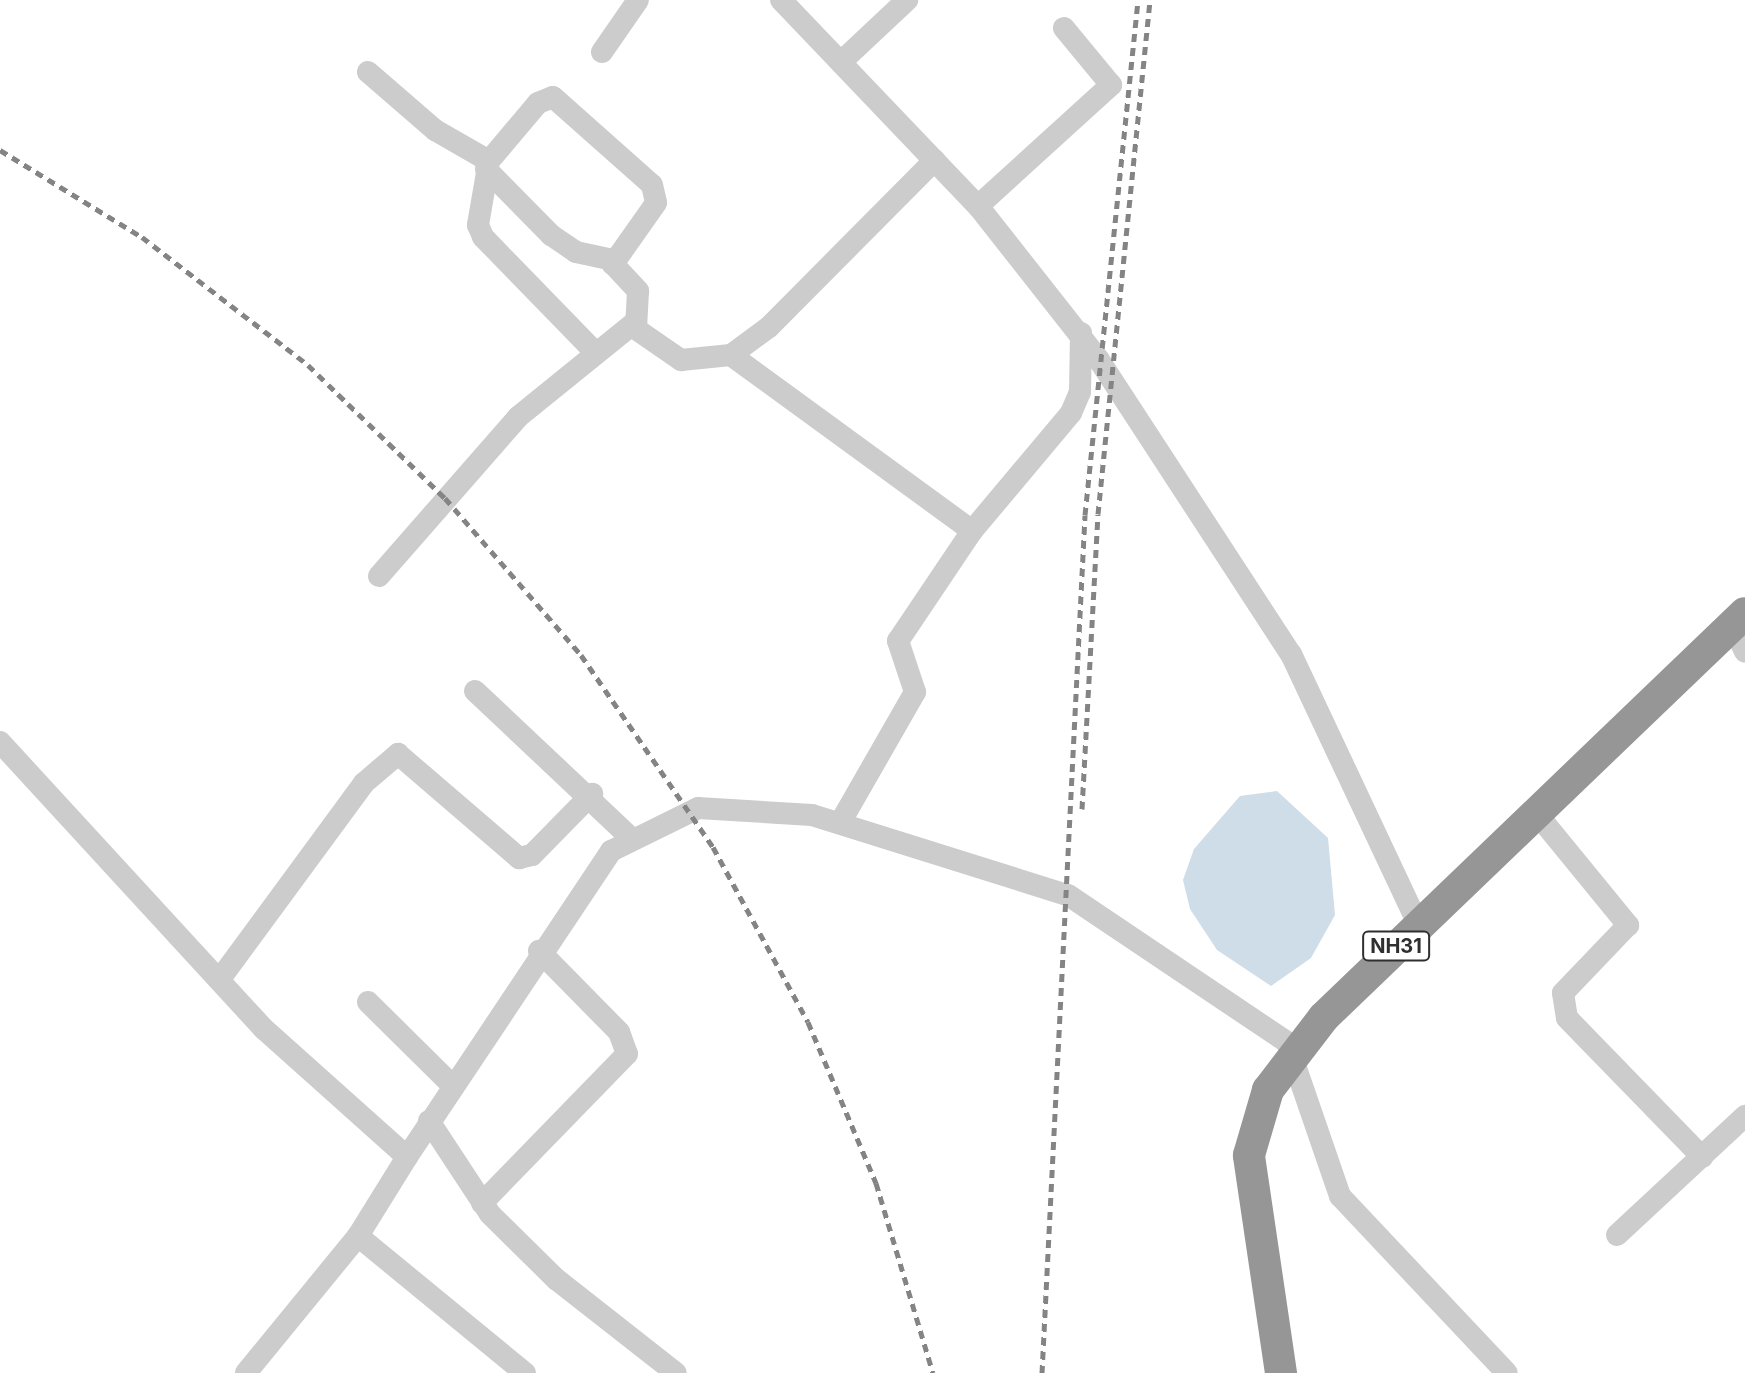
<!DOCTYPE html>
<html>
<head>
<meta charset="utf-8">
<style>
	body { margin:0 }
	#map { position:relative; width:1745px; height:1373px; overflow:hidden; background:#fff; font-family:Inter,sans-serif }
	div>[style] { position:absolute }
	.water>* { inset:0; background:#cedde8 }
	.minor>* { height:22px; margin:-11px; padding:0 11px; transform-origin:11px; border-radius:11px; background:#ccc }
	.highway>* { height:32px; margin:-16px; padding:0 16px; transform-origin:16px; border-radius:16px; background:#969696 }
	.rail>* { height:5px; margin-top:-2.5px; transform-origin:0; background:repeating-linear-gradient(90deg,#848484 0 8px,transparent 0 14px) }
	span { translate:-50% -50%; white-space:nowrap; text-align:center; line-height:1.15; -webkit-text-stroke:8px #fff; paint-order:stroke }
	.shield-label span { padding:2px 6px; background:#fff; border:2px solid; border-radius:6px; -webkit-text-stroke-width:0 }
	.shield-label { font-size:20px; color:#2f2f2f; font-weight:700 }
</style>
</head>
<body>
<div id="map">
	<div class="water">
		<div style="clip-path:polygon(1277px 791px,1328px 838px,1335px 915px,1311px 958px,1271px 986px,1217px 950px,1190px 909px,1183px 880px,1194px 849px,1240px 796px)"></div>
	</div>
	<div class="minor">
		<div style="left:781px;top:0;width:285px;rotate:46.3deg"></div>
		<div style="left:978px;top:206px;width:196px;rotate:51.8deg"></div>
		<div style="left:1099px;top:360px;width:351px;rotate:56.9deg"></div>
		<div style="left:1291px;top:654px;width:298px;rotate:64.8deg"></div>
		<div style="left:602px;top:52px;width:63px;rotate:-55.3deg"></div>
		<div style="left:841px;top:62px;width:91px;rotate:-43.2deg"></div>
		<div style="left:368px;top:72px;width:89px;rotate:40.9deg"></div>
		<div style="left:435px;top:130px;width:62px;rotate:29.9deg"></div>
		<div style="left:489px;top:161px;width:76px;rotate:-49.8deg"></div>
		<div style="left:538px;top:103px;width:16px;rotate:-22deg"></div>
		<div style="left:553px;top:97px;width:132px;rotate:41.6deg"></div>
		<div style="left:652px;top:185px;width:18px;rotate:77deg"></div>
		<div style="left:656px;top:203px;width:75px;rotate:125.2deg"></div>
		<div style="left:613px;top:264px;width:37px;rotate:47deg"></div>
		<div style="left:638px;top:291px;width:38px;rotate:93deg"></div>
		<div style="left:636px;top:329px;width:55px;rotate:34.6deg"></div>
		<div style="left:681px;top:360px;width:50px;rotate:-5.7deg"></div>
		<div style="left:731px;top:355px;width:47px;rotate:-36.4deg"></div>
		<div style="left:769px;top:327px;width:235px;rotate:-45.2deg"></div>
		<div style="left:489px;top:161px;width:65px;rotate:99.8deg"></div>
		<div style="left:478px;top:225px;width:13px;rotate:67deg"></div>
		<div style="left:483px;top:237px;width:161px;rotate:45.8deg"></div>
		<div style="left:486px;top:169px;width:93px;rotate:45.4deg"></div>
		<div style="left:551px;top:235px;width:30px;rotate:34deg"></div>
		<div style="left:576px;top:252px;width:38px;rotate:12deg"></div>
		<div style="left:978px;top:206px;width:180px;rotate:-42.3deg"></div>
		<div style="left:1111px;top:85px;width:74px;rotate:-129.5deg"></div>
		<div style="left:731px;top:355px;width:298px;rotate:36.1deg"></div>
		<div style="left:972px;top:531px;width:154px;rotate:-50deg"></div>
		<div style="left:1071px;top:413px;width:23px;rotate:-67deg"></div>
		<div style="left:1080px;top:392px;width:59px;rotate:-89deg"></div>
		<div style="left:379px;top:576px;width:211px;rotate:-48.8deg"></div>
		<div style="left:518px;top:417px;width:148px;rotate:-39deg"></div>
		<div style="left:1734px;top:628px;width:26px;rotate:65deg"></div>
		<div style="left:475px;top:691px;width:216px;rotate:43.3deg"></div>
		<div style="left:0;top:742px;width:390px;rotate:47.4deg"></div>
		<div style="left:264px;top:1029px;width:192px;rotate:41.8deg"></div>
		<div style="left:407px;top:1157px;width:93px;rotate:121.8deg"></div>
		<div style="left:358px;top:1236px;width:177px;rotate:129.3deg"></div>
		<div style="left:1537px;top:814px;width:144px;rotate:50.7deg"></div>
		<div style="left:1628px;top:925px;width:94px;rotate:133.7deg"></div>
		<div style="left:1563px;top:993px;width:25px;rotate:81deg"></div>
		<div style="left:1567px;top:1018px;width:194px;rotate:45.8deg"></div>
		<div style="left:840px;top:823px;width:151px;rotate:-60.2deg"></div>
		<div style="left:915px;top:692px;width:54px;rotate:-108.4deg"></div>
		<div style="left:898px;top:641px;width:133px;rotate:-56.1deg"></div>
		<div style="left:220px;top:979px;width:243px;rotate:-53.7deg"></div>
		<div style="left:364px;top:783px;width:45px;rotate:-40.5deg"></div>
		<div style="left:398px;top:754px;width:160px;rotate:40.7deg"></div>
		<div style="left:519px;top:858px;width:13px;rotate:-13deg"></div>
		<div style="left:532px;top:855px;width:86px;rotate:-45.5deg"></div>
		<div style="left:368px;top:1002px;width:118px;rotate:44.7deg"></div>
		<div style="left:429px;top:1121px;width:111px;rotate:56.7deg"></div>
		<div style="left:490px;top:1214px;width:93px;rotate:44.6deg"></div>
		<div style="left:556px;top:1279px;width:152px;rotate:38.1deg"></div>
		<div style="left:407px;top:1157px;width:368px;rotate:-56.3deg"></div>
		<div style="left:611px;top:851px;width:97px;rotate:-26.3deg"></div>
		<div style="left:698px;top:808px;width:114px;rotate:3.5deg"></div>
		<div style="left:812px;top:815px;width:268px;rotate:17.4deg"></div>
		<div style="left:1068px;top:895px;width:264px;rotate:33.9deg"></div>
		<div style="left:1287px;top:1042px;width:163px;rotate:71deg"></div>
		<div style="left:1340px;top:1196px;width:243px;rotate:46.7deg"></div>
		<div style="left:482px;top:1203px;width:208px;rotate:-45.8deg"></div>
		<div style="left:627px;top:1054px;width:23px;rotate:-110deg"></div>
		<div style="left:619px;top:1032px;width:114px;rotate:-134.6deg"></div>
		<div style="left:1617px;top:1235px;width:175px;rotate:-42.9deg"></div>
		<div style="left:358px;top:1236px;width:216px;rotate:39.4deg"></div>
	</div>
	<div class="highway">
		<div style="left:1281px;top:1373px;width:220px;rotate:-98.4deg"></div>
		<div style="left:1249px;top:1155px;width:68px;rotate:-73.7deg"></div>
		<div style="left:1268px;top:1090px;width:92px;rotate:-52.5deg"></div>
		<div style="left:1324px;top:1017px;width:583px;rotate:-43.82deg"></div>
	</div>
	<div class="rail">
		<div style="left:0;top:150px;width:167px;rotate:31.5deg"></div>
		<div style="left:142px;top:237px;width:210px;rotate:37.6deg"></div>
		<div style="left:308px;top:365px;width:191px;rotate:44.2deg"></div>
		<div style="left:445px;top:498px;width:208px;rotate:49.1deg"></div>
		<div style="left:581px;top:655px;width:233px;rotate:55.5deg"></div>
		<div style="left:713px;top:847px;width:199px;rotate:61.5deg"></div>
		<div style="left:808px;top:1022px;width:175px;rotate:67.1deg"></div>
		<div style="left:876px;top:1183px;width:198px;rotate:73.3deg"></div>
		<div style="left:1082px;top:809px;width:295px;rotate:-86.9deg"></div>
		<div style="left:1098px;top:514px;width:517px;rotate:-84.22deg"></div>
		<div style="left:1042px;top:1373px;width:859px;rotate:-87.13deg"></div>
		<div style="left:1085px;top:515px;width:518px;rotate:-84.12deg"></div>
	</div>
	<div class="shield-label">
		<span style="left:1396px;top:946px">NH31</span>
	</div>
</div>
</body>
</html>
